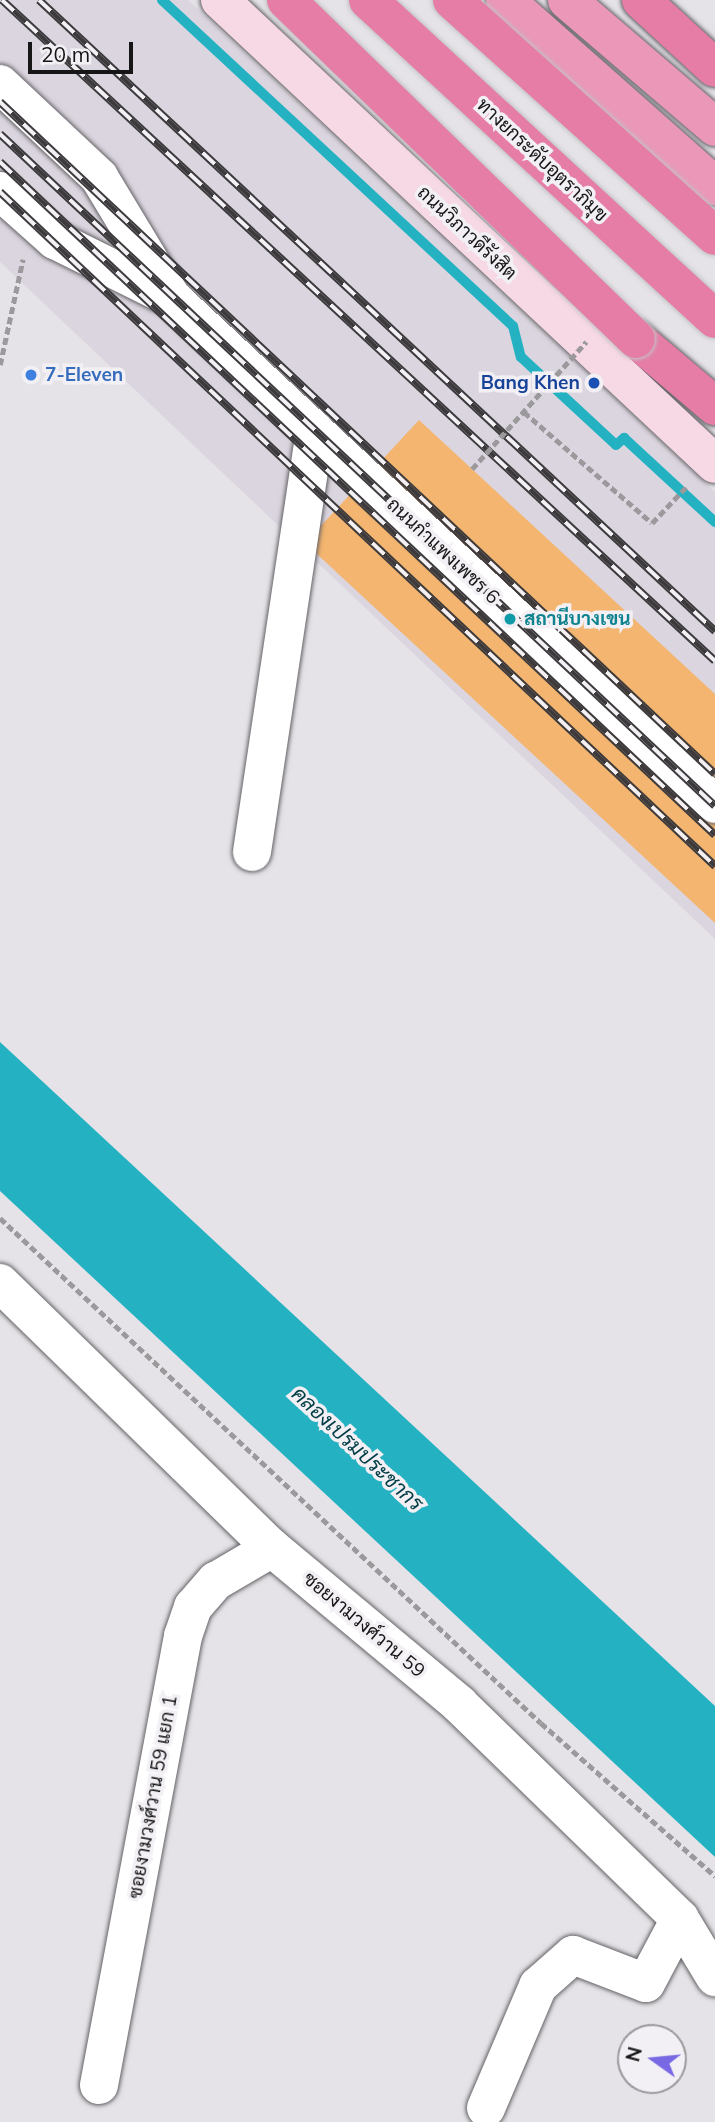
<!DOCTYPE html>
<html>
<head>
<meta charset="utf-8">
<style>
	body { margin:0 }
	#map { position:relative; width:715px; height:2122px; overflow:hidden; background:#e5e3e7; font-family:Mulish,Sarabun,sans-serif }
	div>[style] { position:absolute }
	.built>* { inset:0; background:#dbd5df }
	.water>* { inset:0; background:#24b2c3 }
	.stream>* { height:10px; margin:-5px; padding:0 5px; transform-origin:5px; border-radius:5px; background:#24b2c3 }
	.building>* { inset:0; background:#f3b56f }
	.path>* { height:4.5px; margin-top:-2.25px; transform-origin:0; background:repeating-linear-gradient(90deg,#9b999c 0 7px,transparent 0 10.5px) }
	.roads { filter:drop-shadow(0 0 2px #656367) drop-shadow(0 0 2px #656367) }
	.minor>* { height:38px; margin:-19px; padding:0 19px; transform-origin:19px; border-radius:19px; background:#fff }
	.tertiary>* { height:38px; margin:-19px; padding:0 19px; transform-origin:19px; border-radius:19px; background:#fff }
	.secondary>* { height:38px; margin:-19px; padding:0 19px; transform-origin:19px; border-radius:19px; background:#f7d8e5 }
	.trunk>* { height:38px; margin:-19px; padding:0 19px; transform-origin:19px; border-radius:19px; background:#ea97b8 }
	.motorway>* { height:38px; margin:-19px; padding:0 19px; transform-origin:19px; border-radius:19px; background:#e57da7 }
	.rail>* { height:8px; margin-top:-4px; transform-origin:0; background:repeating-linear-gradient(90deg,#f2f0f4 0 16px,#3c3a3c 0 32px); box-sizing:border-box; border-block:2px solid #3c3a3c }
	.path-bridge>* { height:4.5px; margin-top:-2.25px; transform-origin:0; background:repeating-linear-gradient(90deg,#9b999c 0 7px,transparent 0 10.5px) }
	.bridges { filter:drop-shadow(0 0 2px #c3c2c3) drop-shadow(0 0 2px #c3c2c3) }
	.motorway-bridge>* { height:38px; margin:-19px; padding:0 19px; transform-origin:19px; border-radius:19px; background:#e57da7 }
	.dots>* { width:19px; height:19px; translate:-50% -50%; box-sizing:border-box; border:4px solid #f2f0f4; border-radius:50% }
	span { translate:-50% -50%; white-space:nowrap; text-align:center; line-height:1.15; -webkit-text-stroke:7px #f2f0f4; paint-order:stroke }
	.street-label { font-size:19px; color:#171617 }
	.shop-label { font-size:19px; color:#366cbe; font-weight:700 }
	.left { translate:0 -50%; text-align:left }
	.transit-label { font-size:19px; color:#164399; font-weight:700 }
	.right { translate:-100% -50%; text-align:right }
	.culture-label { font-size:19px; color:#0d838f; font-weight:700 }
	.water-label { font-size:21px; color:#003d45; font-style:italic }
	.north { position:absolute; left:617px; top:2024px; width:70px; height:70px; box-sizing:border-box; background:#f2f0f4; border:2px solid #9a999c; border-radius:50%; rotate:285deg; font-size:19px; font-weight:700; line-height:28px; text-align:center; color:#171617 }
	.north::after { content:''; display:block; margin:auto; width:24px; height:32px; background:#7868e4; clip-path:polygon(50% 0,100% 100%,50% 72%,0 100%) }
	.scale { position:absolute; left:28px; top:42px; width:105px; height:32px; box-sizing:border-box; border:4px solid #171617; border-top:0; padding-left:9px; font-size:21px; line-height:24px; white-space:nowrap; color:#171617; -webkit-text-stroke:5px #f2f0f4; paint-order:stroke }
</style>
</head>
<body>
<div id="map">
	<div class="built">
		<div style="clip-path:polygon(0 0,188px 0,715px 492px,715px 939px,0 262px)"></div>
	</div>
	<div class="water">
		<div style="clip-path:polygon(0 1042px,715px 1706px,715px 1857px,0 1191px)"></div>
	</div>
	<div class="stream">
		<div style="left:162px;top:0;width:479px;rotate:42.9deg"></div>
		<div style="left:513px;top:326px;width:32px;rotate:76deg"></div>
		<div style="left:521px;top:357px;width:129px;rotate:42.8deg"></div>
		<div style="left:616px;top:445px;width:11px;rotate:-41deg"></div>
		<div style="left:624px;top:438px;width:124px;rotate:42.7deg"></div>
	</div>
	<div class="building">
		<div style="clip-path:polygon(419px 420px,715px 694px,715px 923px,305px 543px)"></div>
	</div>
	<div class="path">
		<div style="left:0;top:365px;width:108px;rotate:-77.8deg"></div>
		<div style="left:524px;top:412px;width:169px;rotate:40.9deg"></div>
		<div style="left:652px;top:523px;width:51px;rotate:-46.6deg"></div>
		<div style="left:0;top:1218px;width:740px;rotate:43.03deg"></div>
		<div style="left:541px;top:1723px;width:232px;rotate:41.3deg"></div>
	</div>
	<div class="roads">
		<div class="minor">
			<div style="left:252px;top:852px;width:426px;rotate:-81.5deg"></div>
			<div style="left:0;top:1283px;width:380px;rotate:44.3deg"></div>
			<div style="left:272px;top:1548px;width:244px;rotate:39.8deg"></div>
			<div style="left:459px;top:1704px;width:308px;rotate:44.2deg"></div>
			<div style="left:680px;top:1919px;width:68px;rotate:58.9deg"></div>
			<div style="left:99px;top:2085px;width:457px;rotate:-79.4deg"></div>
			<div style="left:183px;top:1636px;width:31px;rotate:-71deg"></div>
			<div style="left:193px;top:1607px;width:35px;rotate:-49deg"></div>
			<div style="left:216px;top:1581px;width:65px;rotate:-30.5deg"></div>
			<div style="left:486px;top:2108px;width:133px;rotate:-66.9deg"></div>
			<div style="left:538px;top:1986px;width:47px;rotate:-41.5deg"></div>
			<div style="left:573px;top:1955px;width:78px;rotate:21deg"></div>
			<div style="left:646px;top:1983px;width:72px;rotate:-62deg"></div>
		</div>
		<div class="tertiary">
			<div style="left:0;top:84px;width:136px;rotate:43.2deg"></div>
			<div style="left:99px;top:177px;width:141px;rotate:58.9deg"></div>
			<div style="left:172px;top:298px;width:742px;rotate:42.98deg"></div>
			<div style="left:0;top:191px;width:74px;rotate:41.7deg"></div>
			<div style="left:55px;top:240px;width:131px;rotate:26.4deg"></div>
		</div>
		<div class="secondary">
			<div style="left:220px;top:0;width:678px;rotate:43.15deg"></div>
		</div>
		<div class="trunk">
			<div style="left:505px;top:0;width:281px;rotate:41.5deg"></div>
			<div style="left:567px;top:0;width:195px;rotate:40.6deg"></div>
		</div>
		<div class="motorway">
			<div style="left:641px;top:0;width:100px;rotate:42.6deg"></div>
			<div style="left:636px;top:339px;width:104px;rotate:40.3deg"></div>
		</div>
	</div>
	<div class="rail">
		<div style="left:2px;top:0;width:972px;rotate:42.83deg"></div>
		<div style="left:39px;top:0;width:925px;rotate:43.03deg"></div>
		<div style="left:0;top:102px;width:981px;rotate:43.22deg"></div>
		<div style="left:0;top:134px;width:981px;rotate:43.22deg"></div>
		<div style="left:0;top:162px;width:982px;rotate:43.27deg"></div>
		<div style="left:0;top:192px;width:983px;rotate:43.31deg"></div>
	</div>
	<div class="path-bridge">
		<div style="left:472px;top:469px;width:171px;rotate:-48.1deg"></div>
	</div>
	<div class="bridges">
		<div class="motorway-bridge">
			<div style="left:286px;top:0;width:487px;rotate:44.1deg"></div>
			<div style="left:368px;top:0;width:471px;rotate:42.6deg"></div>
			<div style="left:452px;top:0;width:353px;rotate:41.9deg"></div>
		</div>
	</div>
	<div class="dots">
		<div style="left:31px;top:375px;background:#3f7fe0"></div>
		<div style="left:594px;top:383px;background:#1a4fb4"></div>
		<div style="left:510px;top:619px;background:#0f9aa8"></div>
	</div>
	<div class="street-label">
		<span style="left:542px;top:160px;rotate:43deg">ทางยกระดับอุตราภิมุข</span>
		<span style="left:467px;top:233px;rotate:43deg">ถนนวิภาวดีรังสิต</span>
		<span style="left:443px;top:551px;rotate:43deg">ถนนกำแพงเพชร 6</span>
		<span style="left:364px;top:1625px;rotate:40deg">ซอยงามวงศ์วาน 59</span>
		<span style="left:153px;top:1797px;rotate:-80deg">ซอยงามวงศ์วาน 59 แยก 1</span>
	</div>
	<div class="shop-label">
		<span class="left" style="left:45px;top:375px">7-Eleven</span>
	</div>
	<div class="transit-label">
		<span class="right" style="left:580px;top:383px">Bang Khen</span>
	</div>
	<div class="culture-label">
		<span class="left" style="left:524px;top:619px">สถานีบางเขน</span>
	</div>
	<div class="water-label">
		<span style="left:358px;top:1448px;rotate:43deg">คลองเปรมประชากร</span>
	</div>
	<div class="north">N</div>
	<div class="scale">20 m</div>
</div>
</body>
</html>
